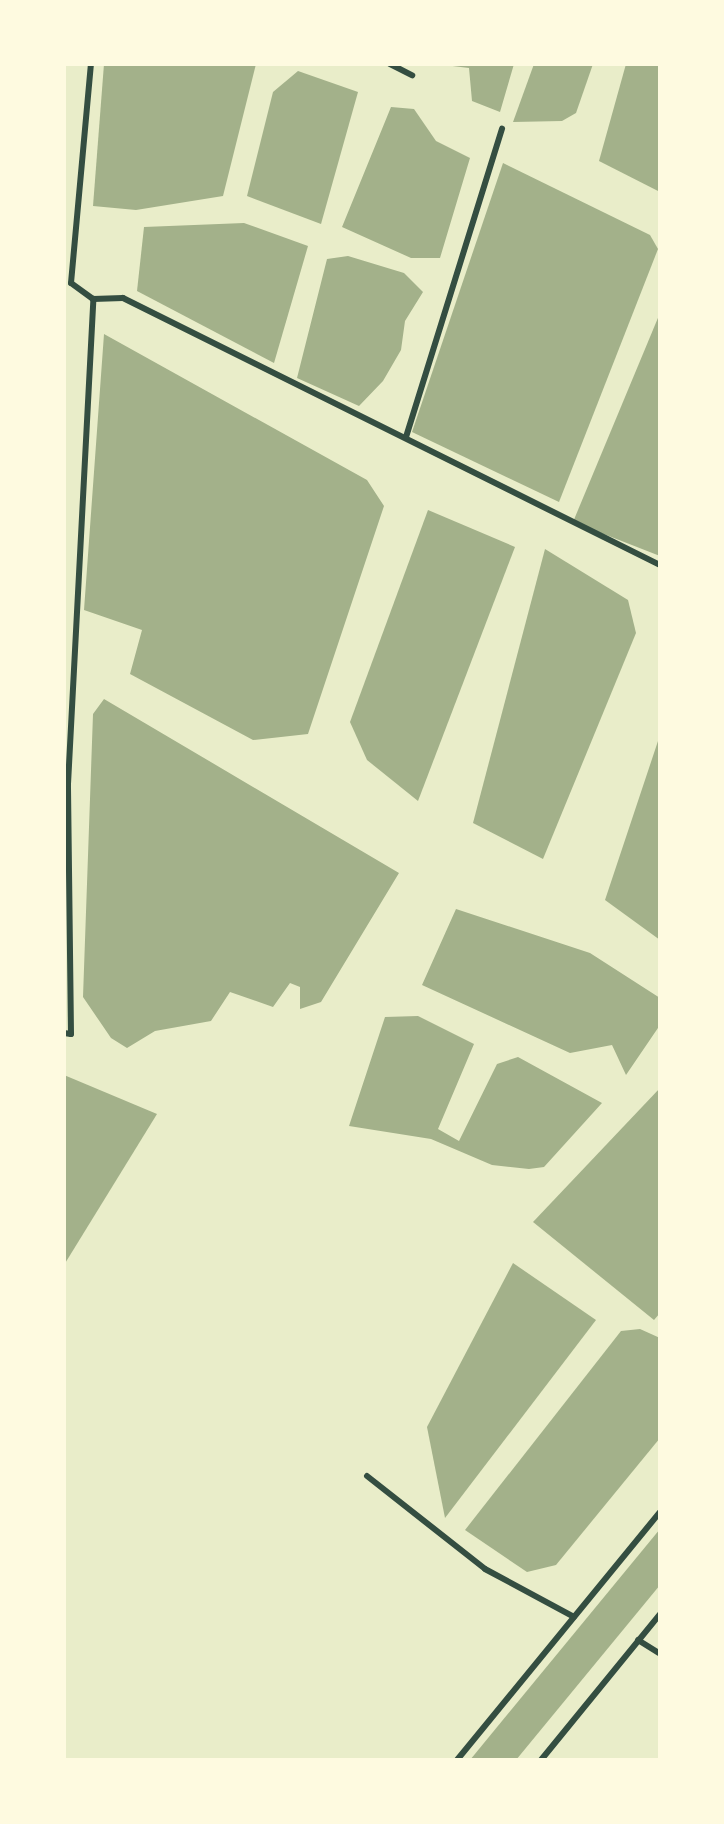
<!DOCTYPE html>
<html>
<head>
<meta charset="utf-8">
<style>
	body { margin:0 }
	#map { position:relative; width:724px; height:1824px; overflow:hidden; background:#e9edc9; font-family:Poppins,sans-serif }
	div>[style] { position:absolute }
	.water>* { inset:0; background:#a3b18a }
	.service>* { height:6px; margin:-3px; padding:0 3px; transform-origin:3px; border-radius:3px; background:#344e41 }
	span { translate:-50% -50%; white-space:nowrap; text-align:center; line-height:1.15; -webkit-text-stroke:8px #fefae0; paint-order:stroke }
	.frame { position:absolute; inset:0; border:66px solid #fefae0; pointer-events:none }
</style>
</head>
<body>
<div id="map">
	<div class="water">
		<div style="clip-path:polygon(104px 64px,256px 64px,223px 196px,136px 210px,93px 206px)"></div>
		<div style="clip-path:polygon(436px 64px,514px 64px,500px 112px,472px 101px,469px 68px)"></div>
		<div style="clip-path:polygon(534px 64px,593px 64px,576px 113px,562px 121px,513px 122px)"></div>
		<div style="clip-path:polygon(626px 64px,660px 64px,660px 192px,599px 161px)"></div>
		<div style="clip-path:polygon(298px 71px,358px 92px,321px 224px,247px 196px,273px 92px)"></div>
		<div style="clip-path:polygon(391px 107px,414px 109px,436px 141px,470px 158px,440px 258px,411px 258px,342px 227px)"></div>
		<div style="clip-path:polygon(503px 163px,650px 235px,658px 249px,559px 502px,412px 432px)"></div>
		<div style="clip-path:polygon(244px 223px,308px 246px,274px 363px,137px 291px,144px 227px)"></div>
		<div style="clip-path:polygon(348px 256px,404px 273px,423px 292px,405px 321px,401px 350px,383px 381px,359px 406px,297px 378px,327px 259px)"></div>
		<div style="clip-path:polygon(660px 313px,660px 556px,573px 522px)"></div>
		<div style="clip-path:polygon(104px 334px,367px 480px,384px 506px,308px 734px,253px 740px,130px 674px,142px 630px,84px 610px)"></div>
		<div style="clip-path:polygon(428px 510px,515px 547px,418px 801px,367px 760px,350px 722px)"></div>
		<div style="clip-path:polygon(545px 549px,628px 600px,636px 633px,543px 859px,473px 823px)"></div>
		<div style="clip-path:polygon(104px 699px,399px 873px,321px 1002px,300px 1009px,300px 987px,290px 983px,273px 1007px,230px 992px,211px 1021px,155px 1031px,127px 1048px,111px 1038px,83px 997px,93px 714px)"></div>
		<div style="clip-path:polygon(660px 735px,660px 940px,605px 900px)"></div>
		<div style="clip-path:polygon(456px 909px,590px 953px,660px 998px,660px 1025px,626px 1075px,612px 1045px,570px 1053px,422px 985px)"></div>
		<div style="clip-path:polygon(418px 1016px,474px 1044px,438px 1129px,459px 1141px,497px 1064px,518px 1057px,602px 1103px,544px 1167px,529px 1169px,492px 1165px,431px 1139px,349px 1126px,385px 1017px)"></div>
		<div style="clip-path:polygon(64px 1075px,157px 1114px,64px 1265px)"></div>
		<div style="clip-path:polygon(660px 1088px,660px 1313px,654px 1320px,533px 1222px)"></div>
		<div style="clip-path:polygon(513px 1263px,596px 1320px,445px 1518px,427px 1427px)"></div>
		<div style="clip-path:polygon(640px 1329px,660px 1338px,660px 1438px,556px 1565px,527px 1572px,465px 1530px,621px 1331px)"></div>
		<div style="clip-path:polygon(660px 1529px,660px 1585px,516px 1760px,470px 1760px)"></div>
	</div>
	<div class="service">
		<div style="left:390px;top:64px;width:25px;rotate:27deg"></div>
		<div style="left:93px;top:299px;width:30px;rotate:-2deg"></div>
		<div style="left:123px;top:298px;width:600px;rotate:26.44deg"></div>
		<div style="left:406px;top:437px;width:323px;rotate:-72.7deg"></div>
		<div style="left:64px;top:1033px;width:7px;rotate:8deg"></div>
		<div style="left:71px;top:1034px;width:250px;rotate:-90.7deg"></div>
		<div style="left:68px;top:784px;width:486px;rotate:-87deg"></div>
		<div style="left:93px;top:299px;width:27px;rotate:-144deg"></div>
		<div style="left:71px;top:283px;width:220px;rotate:-84.8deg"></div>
		<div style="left:367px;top:1476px;width:150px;rotate:38.2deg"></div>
		<div style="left:485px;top:1569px;width:101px;rotate:28.3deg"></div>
		<div style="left:638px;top:1640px;width:26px;rotate:32deg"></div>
		<div style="left:457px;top:1760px;width:320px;rotate:-50.7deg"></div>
		<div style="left:541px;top:1760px;width:188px;rotate:-50.8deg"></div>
	</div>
	<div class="frame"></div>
</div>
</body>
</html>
